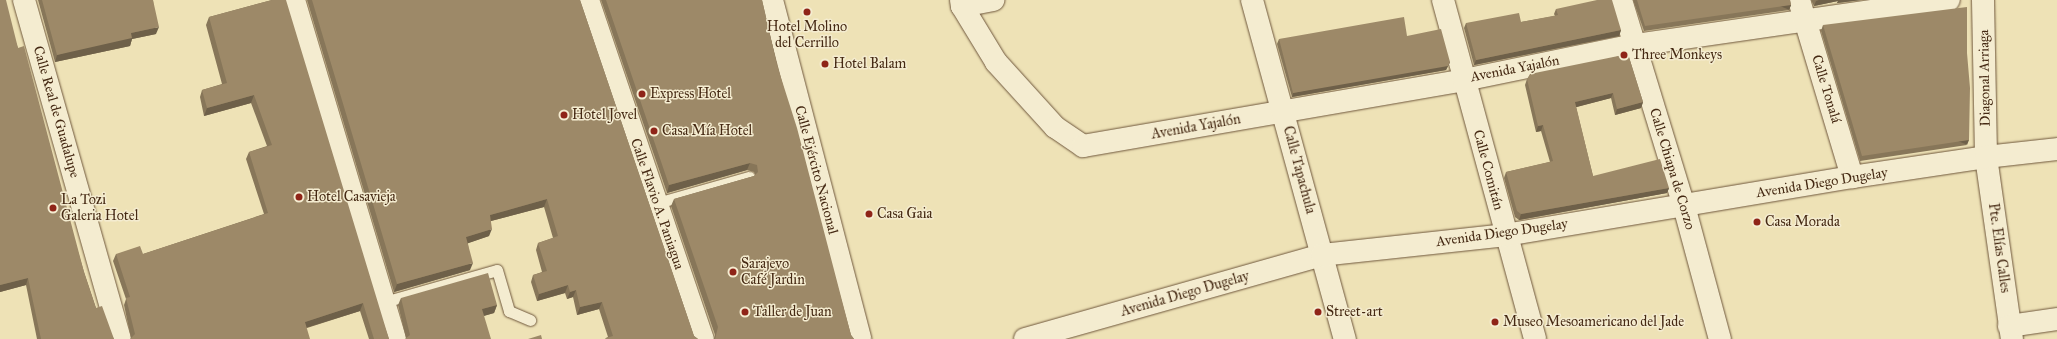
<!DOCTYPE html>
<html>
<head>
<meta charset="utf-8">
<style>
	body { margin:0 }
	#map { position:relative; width:2057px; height:339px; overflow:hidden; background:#eee2b6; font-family:"IM FELL Great Primer",serif }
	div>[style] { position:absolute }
	.roads { filter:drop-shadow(0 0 1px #6f573c) drop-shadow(0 0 1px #6f573c) }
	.lane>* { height:11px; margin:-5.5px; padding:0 5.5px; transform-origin:5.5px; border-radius:5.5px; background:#f4ecd0 }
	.street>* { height:22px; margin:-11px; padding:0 11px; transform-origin:11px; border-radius:11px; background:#f4ecd0 }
	.secondary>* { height:22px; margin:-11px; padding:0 11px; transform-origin:11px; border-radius:11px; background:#f4ecd0 }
	.wall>* { inset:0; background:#877659 }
	.shaded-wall>* { inset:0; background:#6e6049; transform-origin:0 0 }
	.building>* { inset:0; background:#9d8968 }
	.dots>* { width:11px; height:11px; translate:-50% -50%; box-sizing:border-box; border:2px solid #f4ecd0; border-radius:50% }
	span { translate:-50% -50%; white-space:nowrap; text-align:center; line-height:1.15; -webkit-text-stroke:3px #f4ecd0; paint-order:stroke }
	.poi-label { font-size:14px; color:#452913 }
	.left { translate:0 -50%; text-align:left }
	.street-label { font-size:14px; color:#452913 }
</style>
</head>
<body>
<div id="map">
	<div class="roads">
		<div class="lane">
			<div style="left:657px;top:203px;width:96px;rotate:-15.8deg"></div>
			<div style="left:384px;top:302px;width:117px;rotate:-15.8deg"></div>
			<div style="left:497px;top:270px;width:43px;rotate:73.7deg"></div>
			<div style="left:509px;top:311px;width:23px;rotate:23deg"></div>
		</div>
		<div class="street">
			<div style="left:24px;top:0;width:352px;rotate:74.2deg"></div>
			<div style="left:772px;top:0;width:350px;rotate:75.4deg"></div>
			<div style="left:961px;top:0;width:6px;rotate:81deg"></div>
			<div style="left:962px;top:6px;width:66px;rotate:58.7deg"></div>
			<div style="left:996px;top:62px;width:88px;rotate:47.8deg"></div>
			<div style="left:1055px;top:127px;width:34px;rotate:34deg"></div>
			<div style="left:1083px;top:146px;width:387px;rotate:-9.8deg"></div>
			<div style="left:1464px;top:80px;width:175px;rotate:-11.6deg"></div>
			<div style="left:1635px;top:45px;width:317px;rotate:-8.2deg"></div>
			<div style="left:1252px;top:0;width:352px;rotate:74.7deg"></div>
			<div style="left:1443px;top:0;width:351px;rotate:74.8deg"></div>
			<div style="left:1621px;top:0;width:215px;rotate:73deg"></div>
			<div style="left:1684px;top:206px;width:138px;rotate:74.9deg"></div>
			<div style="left:1799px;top:0;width:185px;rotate:73.3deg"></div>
			<div style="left:1983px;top:0;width:157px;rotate:88.9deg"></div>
			<div style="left:1986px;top:157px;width:184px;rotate:81.9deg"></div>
			<div style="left:962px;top:6px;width:32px;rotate:-11deg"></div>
			<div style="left:2009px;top:326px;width:49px;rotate:-8.3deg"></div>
			<div style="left:1025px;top:339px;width:309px;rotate:-15.8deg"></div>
			<div style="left:1322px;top:255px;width:184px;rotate:-6.2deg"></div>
			<div style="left:1505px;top:235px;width:352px;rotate:-9.5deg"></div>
			<div style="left:1852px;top:177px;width:135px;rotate:-8.5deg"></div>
			<div style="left:1986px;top:157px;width:71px;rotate:-6.4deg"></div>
		</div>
		<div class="secondary">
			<div style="left:294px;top:0;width:354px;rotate:73.4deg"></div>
			<div style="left:588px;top:0;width:358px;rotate:71.3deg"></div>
		</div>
	</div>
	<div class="wall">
		<div style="clip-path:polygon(0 0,18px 48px,84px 272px,96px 308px,114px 339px,37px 339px,26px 285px,0 292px)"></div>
		<div style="clip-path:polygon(38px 0,153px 0,156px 34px,132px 39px,130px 46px,55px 62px)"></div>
		<div style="clip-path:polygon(272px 0,389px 339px,369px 339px,360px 311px,307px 328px,131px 338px,124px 305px,126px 299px,113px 261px,116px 254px,143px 254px,264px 214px,246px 159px,249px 152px,267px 146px,251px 103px,204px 116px,200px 97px,202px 90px,222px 84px,206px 25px,209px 17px)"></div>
		<div style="clip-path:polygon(307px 0,580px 0,694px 336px,698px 339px,605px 339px,606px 338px,608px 337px,599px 309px,577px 315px,573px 297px,567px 299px,565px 293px,537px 301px,531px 282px,533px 275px,542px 272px,536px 250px,538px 243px,553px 238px,544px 207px,491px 221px,489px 236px,468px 243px,470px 270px,394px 292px)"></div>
		<div style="clip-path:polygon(601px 0,762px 0,777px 65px,851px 335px,854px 339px,714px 339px,715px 335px,671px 206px,674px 199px,754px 176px,755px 175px,754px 172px,747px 170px,667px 193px)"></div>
		<div style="clip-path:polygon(1633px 0,1790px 0,1791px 5px,1789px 10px,1644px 31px)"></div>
		<div style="clip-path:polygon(1811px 0,1861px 0,1837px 3px,1838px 1px,1814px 6px)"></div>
		<div style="clip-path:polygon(1556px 9px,1621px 30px,1619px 36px,1474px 65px,1464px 28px,1466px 23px,1521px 22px,1555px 16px,1554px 14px)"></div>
		<div style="clip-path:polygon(1823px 25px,1967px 145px,1860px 161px,1821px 31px)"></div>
		<div style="clip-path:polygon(1407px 36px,1450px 62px,1446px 70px,1292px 97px,1277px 44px,1279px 39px)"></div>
		<div style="clip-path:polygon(1628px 54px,1643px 102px,1641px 108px,1615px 115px,1611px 98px,1576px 107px,1593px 176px,1669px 188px,1667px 193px,1519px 220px,1515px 217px,1504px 178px,1506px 172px,1550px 162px,1541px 131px,1536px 132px,1525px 85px,1527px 79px)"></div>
		<div style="clip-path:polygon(401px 298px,497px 305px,494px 313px,406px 338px,398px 305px)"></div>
	</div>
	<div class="shaded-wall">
		<div style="clip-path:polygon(1819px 0,1861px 0,1837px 3px,1838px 1px,1814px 6px,1816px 1px)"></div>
		<div style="left:1791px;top:5px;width:5px;height:148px;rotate:112deg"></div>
		<div style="clip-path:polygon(159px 27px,156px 34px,132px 39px,130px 46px,55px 62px,57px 55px,131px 33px)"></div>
		<div style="clip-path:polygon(1621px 30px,1619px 36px,1474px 65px,1476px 60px)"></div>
		<div style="clip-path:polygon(1450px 62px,1446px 70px,1292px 97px,1293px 93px)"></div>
		<div style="clip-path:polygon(1613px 93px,1611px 98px,1573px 108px,1575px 102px)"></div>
		<div style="clip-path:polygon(254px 95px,251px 103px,204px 116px,207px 108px)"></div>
		<div style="clip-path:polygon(1643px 102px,1641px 108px,1615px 115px,1617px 109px)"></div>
		<div style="clip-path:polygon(1543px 125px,1541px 131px,1536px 132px,1538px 126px)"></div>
		<div style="left:1969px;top:140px;width:5px;height:108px;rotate:112deg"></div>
		<div style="clip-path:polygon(750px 163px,747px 170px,667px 193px,669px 185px)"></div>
		<div style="clip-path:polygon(1669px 188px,1667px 193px,1519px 220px,1521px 214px)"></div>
		<div style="clip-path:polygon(547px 199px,544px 207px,487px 222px,490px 215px)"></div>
		<div style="clip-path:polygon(492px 229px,489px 236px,463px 245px,466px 237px)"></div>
		<div style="clip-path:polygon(473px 263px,470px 270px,394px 292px,397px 284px)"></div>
		<div style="clip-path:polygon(28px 278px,26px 285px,0 292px,0 285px)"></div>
		<div style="clip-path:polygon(568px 285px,565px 293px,537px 301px,539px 294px)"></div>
		<div style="clip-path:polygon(576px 290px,573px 297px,567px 299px,570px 292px)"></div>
		<div style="clip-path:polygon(602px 302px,599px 309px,577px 315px,580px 307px)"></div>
		<div style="clip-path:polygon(363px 303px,360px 311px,302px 329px,305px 322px)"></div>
		<div style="clip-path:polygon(497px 305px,494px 313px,480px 317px,482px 309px)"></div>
	</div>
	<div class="building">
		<div style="clip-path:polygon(0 0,6px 0,18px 48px,24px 46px,84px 272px,96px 308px,102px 306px,114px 339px,41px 339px,28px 278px,0 285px)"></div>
		<div style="clip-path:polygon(42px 0,153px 0,159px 27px,131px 33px,132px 38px,57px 55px)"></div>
		<div style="clip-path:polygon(272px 0,286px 0,389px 339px,374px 339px,363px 303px,305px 322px,310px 339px,130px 339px,135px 334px,126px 298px,130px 297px,116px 254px,140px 246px,143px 254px,268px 213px,249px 152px,272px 145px,254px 95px,207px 108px,202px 90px,227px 83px,209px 17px)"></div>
		<div style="clip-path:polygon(312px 0,580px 0,694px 336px,698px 339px,606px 339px,606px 338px,613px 336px,602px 302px,580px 307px,576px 290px,570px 292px,568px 285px,539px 294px,533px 275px,547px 271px,538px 243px,558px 236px,547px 199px,490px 215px,492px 229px,466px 237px,473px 263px,397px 284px)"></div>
		<div style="clip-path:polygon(606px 0,762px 0,777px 65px,797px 128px,851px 335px,854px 339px,715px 339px,718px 327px,674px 199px,754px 176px,758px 172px,757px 165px,750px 163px,669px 185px)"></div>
		<div style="clip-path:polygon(1597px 0,1612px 0,1621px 30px,1476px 60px,1466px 23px,1519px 13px,1521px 22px,1558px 15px,1556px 9px)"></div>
		<div style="clip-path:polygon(1637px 0,1790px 0,1791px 5px,1645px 26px)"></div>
		<div style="clip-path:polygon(1967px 7px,1967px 53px,1970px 88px,1969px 140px,1862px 156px,1823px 25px)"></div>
		<div style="clip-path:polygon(1404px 17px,1407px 36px,1441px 29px,1450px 62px,1448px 66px,1293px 93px,1279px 39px)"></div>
		<div style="clip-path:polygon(1628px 54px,1643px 102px,1617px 109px,1613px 93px,1575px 102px,1593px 176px,1660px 159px,1669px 188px,1521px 214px,1517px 211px,1506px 172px,1553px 161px,1543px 125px,1538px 126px,1527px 79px,1530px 74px)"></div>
		<div style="clip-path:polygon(488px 273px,497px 305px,482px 309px,491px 339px,405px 339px,410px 335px,401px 298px)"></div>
		<div style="clip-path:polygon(541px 335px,542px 339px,528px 339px)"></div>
	</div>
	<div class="dots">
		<div style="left:807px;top:12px;background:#8f2418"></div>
		<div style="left:1624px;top:55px;background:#8f2418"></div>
		<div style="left:825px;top:64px;background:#8f2418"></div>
		<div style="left:642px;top:94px;background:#8f2418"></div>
		<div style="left:564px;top:115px;background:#8f2418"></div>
		<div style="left:654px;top:131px;background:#8f2418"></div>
		<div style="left:299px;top:197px;background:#8f2418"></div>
		<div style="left:53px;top:208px;background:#8f2418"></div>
		<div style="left:869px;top:214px;background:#8f2418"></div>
		<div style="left:1757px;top:222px;background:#8f2418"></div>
		<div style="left:733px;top:272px;background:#8f2418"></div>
		<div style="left:745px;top:312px;background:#8f2418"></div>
		<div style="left:1318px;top:312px;background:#8f2418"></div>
		<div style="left:1495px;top:322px;background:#8f2418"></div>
	</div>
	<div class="poi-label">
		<span style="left:807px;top:35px">Hotel Molino<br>del Cerrillo</span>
		<span class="left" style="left:1632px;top:55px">Three Monkeys</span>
		<span class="left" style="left:833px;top:64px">Hotel Balam</span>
		<span class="left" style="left:650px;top:94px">Express Hotel</span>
		<span class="left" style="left:572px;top:115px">Hotel Jovel</span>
		<span class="left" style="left:662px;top:131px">Casa Mía Hotel</span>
		<span class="left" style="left:307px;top:197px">Hotel Casavieja</span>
		<span class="left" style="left:61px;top:208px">La Tozi<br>Galeria Hotel</span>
		<span class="left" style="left:877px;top:214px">Casa Gaia</span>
		<span class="left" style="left:1765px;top:222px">Casa Morada</span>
		<span class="left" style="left:741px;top:272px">Sarajevo<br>Café Jardin</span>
		<span class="left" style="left:753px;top:312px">Taller de Juan</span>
		<span class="left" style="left:1326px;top:312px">Street-art</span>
		<span class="left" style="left:1503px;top:322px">Museo Mesoamericano del Jade</span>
	</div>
	<div class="street-label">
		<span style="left:1515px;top:69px;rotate:-11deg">Avenida Yajalón</span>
		<span style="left:1985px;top:78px;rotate:-91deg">Diagonal Arriaga</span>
		<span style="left:1826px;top:89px;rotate:73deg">Calle Tonalá</span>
		<span style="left:56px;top:112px;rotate:74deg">Calle Real de Guadalupe</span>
		<span style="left:1196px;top:127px;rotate:-10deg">Avenida Yajalón</span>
		<span style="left:1672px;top:169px;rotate:73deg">Calle Chiapa de Corzo</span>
		<span style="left:816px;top:170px;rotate:75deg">Calle Ejército Nacional</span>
		<span style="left:1299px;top:170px;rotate:75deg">Calle Tapachula</span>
		<span style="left:1488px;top:170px;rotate:75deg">Calle Comitán</span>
		<span style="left:1822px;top:183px;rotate:-9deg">Avenida Diego Dugelay</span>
		<span style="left:657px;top:204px;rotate:71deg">Calle Flavio A. Paniagua</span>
		<span style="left:1502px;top:233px;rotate:-8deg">Avenida Diego Dugelay</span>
		<span style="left:1999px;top:248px;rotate:82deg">Pte. Elías Calles</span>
		<span style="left:1185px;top:294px;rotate:-16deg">Avenida Diego Dugelay</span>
	</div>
</div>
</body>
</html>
